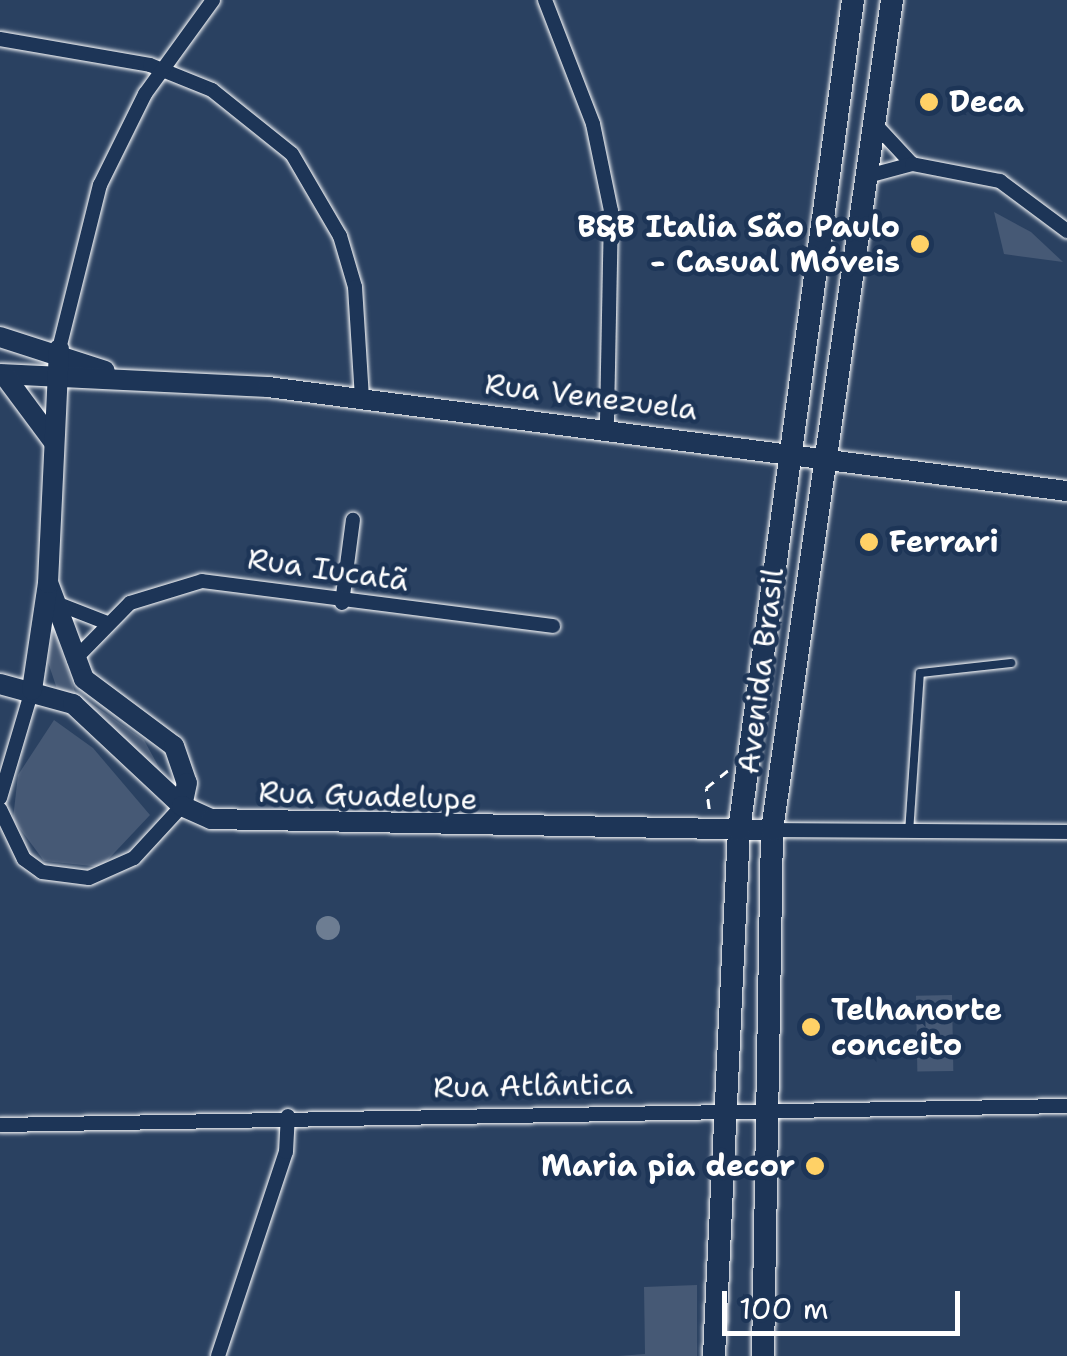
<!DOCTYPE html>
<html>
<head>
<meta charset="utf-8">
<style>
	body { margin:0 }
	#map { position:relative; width:1067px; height:1356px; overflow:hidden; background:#2a4161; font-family:"Shantell Sans",sans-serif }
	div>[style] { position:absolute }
	.green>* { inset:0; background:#465975; transform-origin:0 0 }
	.water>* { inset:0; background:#6d7d92 }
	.round { border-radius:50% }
	.path>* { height:2.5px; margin-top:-1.25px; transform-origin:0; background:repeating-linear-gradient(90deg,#fff 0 10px,transparent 0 18px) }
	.roads { filter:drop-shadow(0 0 2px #fff) drop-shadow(0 0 2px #fff) }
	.lane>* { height:8px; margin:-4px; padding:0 4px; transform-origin:4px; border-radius:4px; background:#1d3557 }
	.street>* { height:14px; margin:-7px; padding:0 7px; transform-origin:7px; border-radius:7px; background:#1d3557 }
	.secondary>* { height:20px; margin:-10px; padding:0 10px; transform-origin:10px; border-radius:10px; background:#1d3557 }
	.primary>* { height:22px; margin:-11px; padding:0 11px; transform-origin:11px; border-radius:11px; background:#1d3557 }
	.dots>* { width:28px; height:28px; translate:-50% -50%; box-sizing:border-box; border:5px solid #1d3557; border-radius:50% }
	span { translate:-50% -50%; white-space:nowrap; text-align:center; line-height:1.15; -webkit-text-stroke:9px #1d3557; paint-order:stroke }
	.poi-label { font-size:30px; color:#fff; font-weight:700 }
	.left { translate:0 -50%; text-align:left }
	.right { translate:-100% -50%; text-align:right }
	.street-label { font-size:30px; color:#fff }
	.scale { position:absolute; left:722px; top:1291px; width:238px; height:45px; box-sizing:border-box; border:5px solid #fff; border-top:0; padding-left:12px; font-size:30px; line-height:35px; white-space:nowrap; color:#fff; -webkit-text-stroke:8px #1d3557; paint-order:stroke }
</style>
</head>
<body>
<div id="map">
	<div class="green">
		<div style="clip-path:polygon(994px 212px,1031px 232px,1063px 262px,1004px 254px)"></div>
		<div style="clip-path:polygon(53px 626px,75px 692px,144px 740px,167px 782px,99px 713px,57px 689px,48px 662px)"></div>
		<div style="clip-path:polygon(54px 720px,93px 748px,150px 815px,101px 867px,44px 861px,13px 819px,18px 775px)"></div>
		<div style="left:952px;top:995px;width:76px;height:36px;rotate:89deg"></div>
		<div style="clip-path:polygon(697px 1285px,697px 1356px,618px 1356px,645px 1354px,644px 1287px)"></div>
	</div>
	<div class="water">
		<div class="round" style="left:316px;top:916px;width:24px;height:24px"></div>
	</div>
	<div class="path">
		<div style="left:709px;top:809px;width:21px;rotate:-98deg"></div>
		<div style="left:706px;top:788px;width:28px;rotate:-39deg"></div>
	</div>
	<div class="roads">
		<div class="lane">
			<div style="left:909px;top:833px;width:160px;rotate:-86.1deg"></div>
			<div style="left:920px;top:673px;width:92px;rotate:-6.3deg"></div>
		</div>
		<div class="street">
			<div style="left:545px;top:0;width:133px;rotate:68.8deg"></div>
			<div style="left:593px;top:124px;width:89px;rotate:78.3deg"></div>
			<div style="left:611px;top:211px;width:218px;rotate:91.1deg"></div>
			<div style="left:0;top:39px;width:152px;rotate:9.8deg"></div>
			<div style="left:150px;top:65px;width:67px;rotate:22deg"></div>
			<div style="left:212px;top:90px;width:102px;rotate:38.7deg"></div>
			<div style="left:292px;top:154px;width:95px;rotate:59.7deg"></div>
			<div style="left:340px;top:236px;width:53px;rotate:73.6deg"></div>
			<div style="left:355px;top:287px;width:112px;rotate:86.4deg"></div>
			<div style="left:873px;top:122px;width:57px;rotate:47.1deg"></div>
			<div style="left:864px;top:177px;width:50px;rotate:-15.2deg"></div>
			<div style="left:912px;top:164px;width:90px;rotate:10.9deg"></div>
			<div style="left:1000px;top:181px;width:84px;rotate:36.7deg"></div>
			<div style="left:59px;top:349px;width:169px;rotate:-76deg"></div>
			<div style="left:100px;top:185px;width:102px;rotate:-63.7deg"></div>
			<div style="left:145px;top:94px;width:116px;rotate:-54.1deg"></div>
			<div style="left:56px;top:603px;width:53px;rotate:21.2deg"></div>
			<div style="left:342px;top:603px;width:84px;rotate:-82.5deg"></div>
			<div style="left:74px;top:660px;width:80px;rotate:-45.5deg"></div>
			<div style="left:130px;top:603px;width:75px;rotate:-17deg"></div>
			<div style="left:202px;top:581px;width:354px;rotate:7.3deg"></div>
			<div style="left:0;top:798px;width:113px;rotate:-73.5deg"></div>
			<div style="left:0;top:809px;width:55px;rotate:64.4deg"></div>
			<div style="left:24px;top:859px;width:22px;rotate:36deg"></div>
			<div style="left:42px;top:872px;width:47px;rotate:7.3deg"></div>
			<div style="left:89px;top:878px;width:49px;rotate:-24deg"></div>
			<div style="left:134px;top:858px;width:71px;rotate:-47.3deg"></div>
			<div style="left:772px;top:830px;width:295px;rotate:0.4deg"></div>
			<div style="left:0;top:1125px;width:1067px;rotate:-1.02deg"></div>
			<div style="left:218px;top:1356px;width:215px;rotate:-71.6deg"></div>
			<div style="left:286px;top:1152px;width:36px;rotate:-87deg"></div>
		</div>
		<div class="secondary">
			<div style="left:0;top:337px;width:110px;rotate:17.9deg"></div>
			<div style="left:0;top:374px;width:268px;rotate:2.8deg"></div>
			<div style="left:268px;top:387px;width:806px;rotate:7.42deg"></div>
			<div style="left:4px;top:375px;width:82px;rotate:53.4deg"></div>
			<div style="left:49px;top:585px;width:100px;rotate:69.6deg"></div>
			<div style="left:84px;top:679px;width:112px;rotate:36.7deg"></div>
			<div style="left:174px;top:746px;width:39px;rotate:71deg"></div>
			<div style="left:187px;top:783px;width:24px;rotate:102deg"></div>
			<div style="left:0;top:684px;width:76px;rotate:15.3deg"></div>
			<div style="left:73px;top:704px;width:149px;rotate:43.1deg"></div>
			<div style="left:182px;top:806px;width:32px;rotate:24deg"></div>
			<div style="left:211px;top:819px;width:561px;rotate:1.12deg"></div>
			<div style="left:32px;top:690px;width:108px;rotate:-81.5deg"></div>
			<div style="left:48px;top:583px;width:234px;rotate:-87.3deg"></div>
		</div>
		<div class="primary">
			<div style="left:714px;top:1356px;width:527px;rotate:-87.28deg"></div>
			<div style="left:739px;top:830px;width:838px;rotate:-82.18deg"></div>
			<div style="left:763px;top:1356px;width:526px;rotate:-89.02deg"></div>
			<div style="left:772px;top:830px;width:839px;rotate:-81.77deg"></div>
		</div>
	</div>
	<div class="dots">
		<div style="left:929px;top:102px;background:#ffd166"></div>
		<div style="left:920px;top:244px;background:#ffd166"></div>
		<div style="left:869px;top:542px;background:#ffd166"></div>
		<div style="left:811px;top:1027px;background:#ffd166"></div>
		<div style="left:815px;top:1166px;background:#ffd166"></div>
	</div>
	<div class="poi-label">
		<span class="left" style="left:949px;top:102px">Deca</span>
		<span class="right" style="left:900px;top:244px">B&amp;B Italia São Paulo<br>- Casual Móveis</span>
		<span class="left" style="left:889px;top:542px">Ferrari</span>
		<span class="left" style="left:831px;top:1027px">Telhanorte<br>conceito</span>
		<span class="right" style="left:795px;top:1166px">Maria pia decor</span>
	</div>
	<div class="street-label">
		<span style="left:591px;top:397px;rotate:7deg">Rua Venezuela</span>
		<span style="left:328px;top:570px;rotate:8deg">Rua Iucatã</span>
		<span style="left:761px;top:671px;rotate:-83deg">Avenida Brasil</span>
		<span style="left:368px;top:796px;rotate:2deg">Rua Guadelupe</span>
		<span style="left:533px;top:1086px;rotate:-1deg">Rua Atlântica</span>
	</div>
	<div class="scale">100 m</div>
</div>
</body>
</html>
